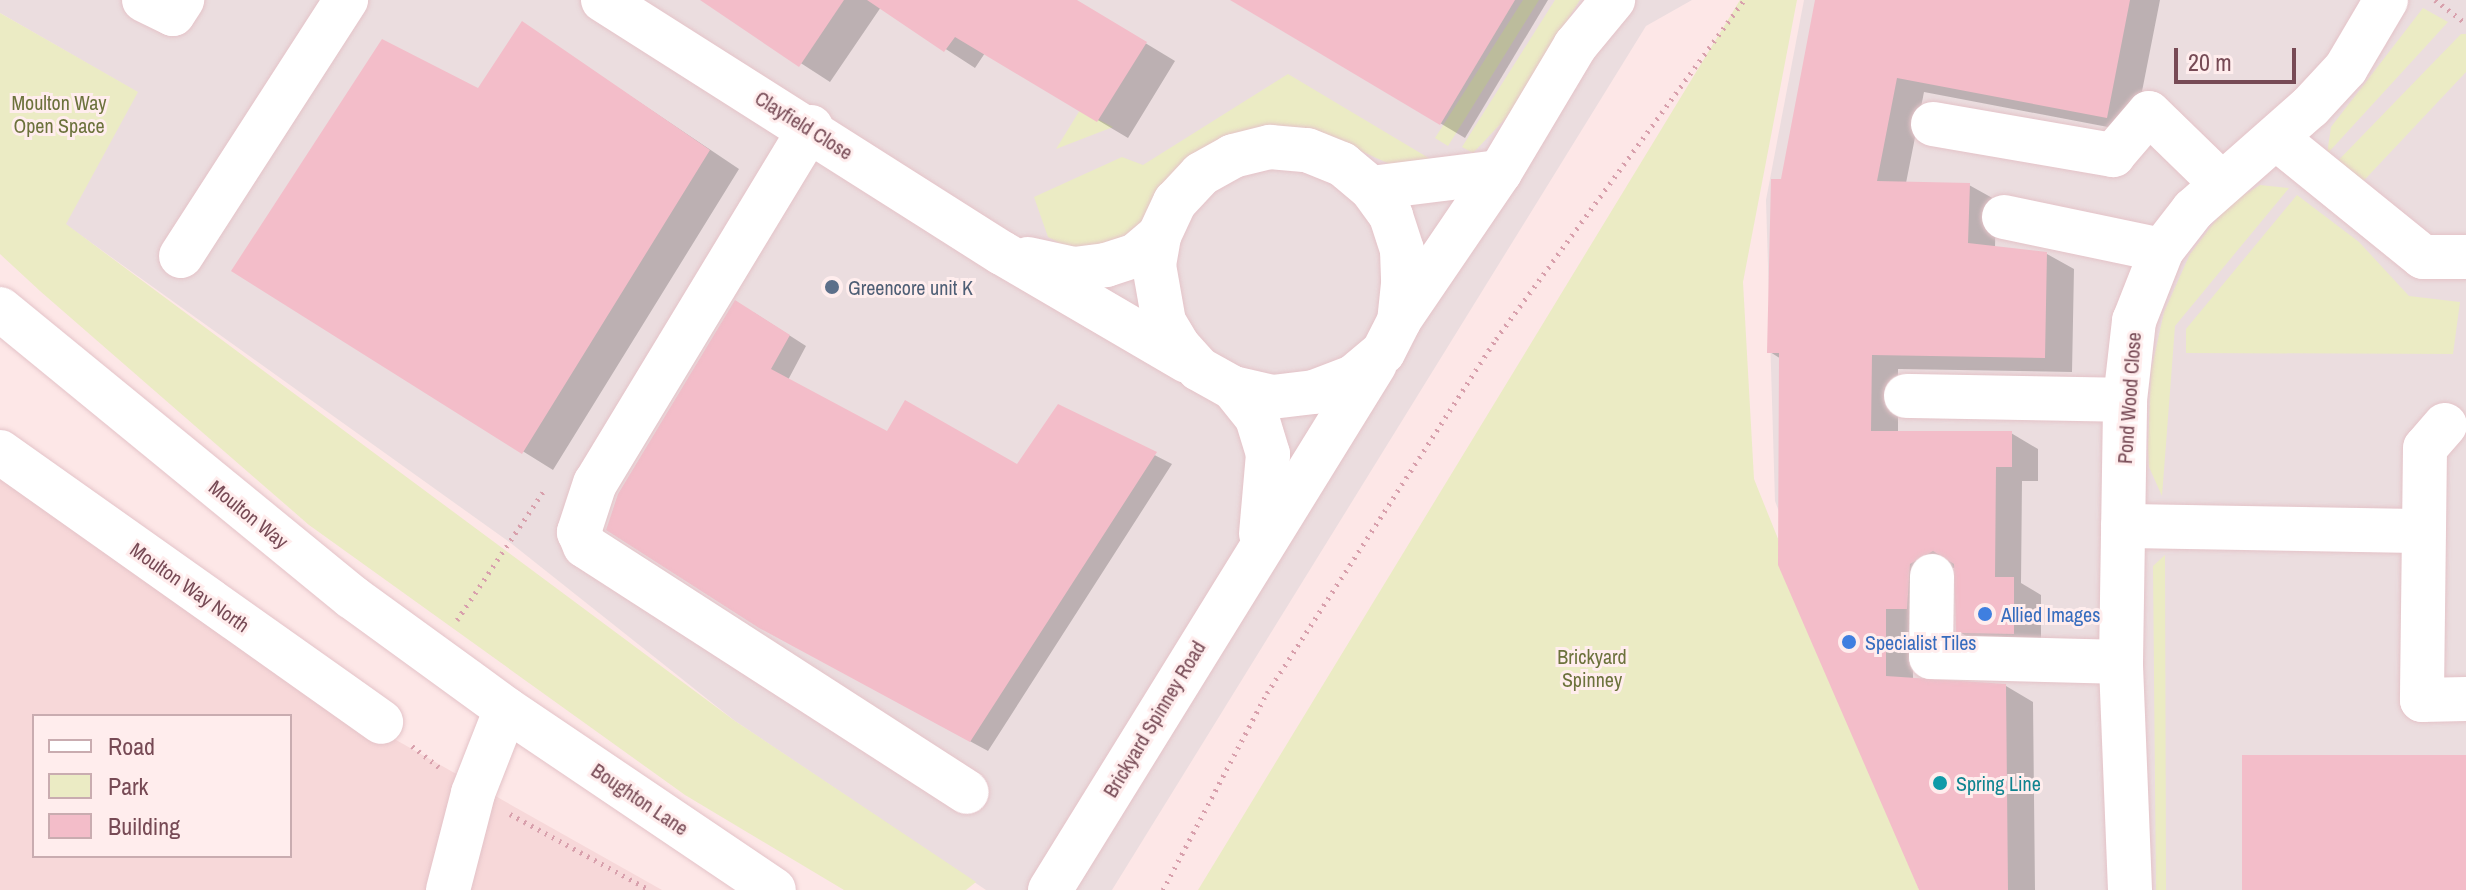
<!DOCTYPE html>
<html>
<head>
<meta charset="utf-8">
<style>
	body { margin:0 }
	#map { position:relative; width:2466px; height:890px; overflow:hidden; background:#fde7e7; font-family:"Archivo Narrow",sans-serif }
	div>[style] { position:absolute }
	.residential>* { inset:0; background:#f7d8d9 }
	.industrial>* { inset:0; background:#ebdddf }
	.green>* { inset:0; background:#ebebc4 }
	.shadow>* { inset:0; background:#0003 }
	.building>* { inset:0; background:#f3bdc9; transform-origin:0 0 }
	.path>* { height:5px; margin-top:-2.5px; transform-origin:0; background:repeating-linear-gradient(90deg,#d8a0ac 0 2px,transparent 0 8px) }
	.roads { filter:drop-shadow(0 0 2px #e4c3c8) drop-shadow(0 0 2px #e4c3c8) }
	.minor>* { height:44px; margin:-22px; padding:0 22px; transform-origin:22px; border-radius:22px; background:#fff }
	.dots>* { width:22px; height:22px; translate:-50% -50%; box-sizing:border-box; border:4px solid #ffeded; border-radius:50% }
	span { translate:-50% -50%; white-space:nowrap; text-align:center; line-height:1.15; -webkit-text-stroke:6px #ffeded; paint-order:stroke }
	.park-label { font-size:20px; color:#6c723c }
	.street-label { font-size:20px; color:#774a55 }
	.service-label { font-size:20px; color:#4e5e75 }
	.left { translate:0 -50%; text-align:left }
	.shop-label { font-size:20px; color:#366cbe }
	.culture-label { font-size:20px; color:#0d838f }
	.legend { position:absolute; left:32px; top:714px; width:260px; height:144px; box-sizing:border-box; background:#ffeded; border:2px solid #c9acb0; margin:0; padding:10px 14px; list-style:none; font-size:24px; color:#774a55 }
	.legend li { display:flex; align-items:center; gap:16px; height:40px }
	.legend b { width:40px; border:2px solid #c9acb0 }
	.scale { position:absolute; left:2174px; top:48px; width:122px; height:36px; box-sizing:border-box; border:4px solid #774a55; border-top:0; padding-left:10px; font-size:24px; line-height:28px; white-space:nowrap; color:#774a55; -webkit-text-stroke:6px #ffeded; paint-order:stroke }
</style>
</head>
<body>
<div id="map">
	<div class="residential">
		<div style="clip-path:polygon(evenodd,0 472px,373px 727px,662px 890px,0 890px,0 472px,34px 716px,290px 716px,290px 856px,34px 856px,34px 716px)"></div>
	</div>
	<div class="industrial">
		<div style="clip-path:polygon(0 0,1692px 0,1646px 26px,1112px 890px,986px 890px,735px 721px,512px 544px,65px 224px,137px 92px,0 13px)"></div>
		<div style="clip-path:polygon(1804px 0,2466px 0,2466px 890px,1920px 890px,1775px 501px,1766px 200px)"></div>
	</div>
	<div class="green">
		<div style="clip-path:polygon(1523px 0,1539px 0,1448px 146px,1435px 138px)"></div>
		<div style="clip-path:polygon(1555px 0,1580px 0,1508px 116px,1473px 153px,1462px 147px)"></div>
		<div style="clip-path:polygon(1740px 0,1797px 0,1743px 282px,1754px 479px,1919px 890px,1198px 890px)"></div>
		<div style="clip-path:polygon(2423px 8px,2448px 22px,2327px 154px,2331px 127px)"></div>
		<div style="clip-path:polygon(0 13px,138px 92px,66px 224px,735px 721px,976px 882px,966px 890px,844px 890px,685px 795px,309px 525px,40px 291px,0 254px)"></div>
		<div style="clip-path:polygon(2461px 34px,2466px 34px,2466px 72px,2354px 191px,2328px 171px)"></div>
		<div style="clip-path:polygon(1288px 74px,1432px 160px,1394px 166px,1319px 132px,1273px 129px,1147px 235px,1082px 255px,1048px 237px,1034px 197px,1122px 157px,1143px 165px)"></div>
		<div style="clip-path:polygon(1080px 110px,1113px 127px,1056px 149px)"></div>
		<div style="clip-path:polygon(2260px 185px,2289px 188px,2175px 326px,2162px 496px,2149px 467px,2148px 447px,2151px 371px,2164px 312px,2190px 254px,2212px 225px,2231px 203px)"></div>
		<div style="clip-path:polygon(2297px 195px,2359px 242px,2409px 296px,2460px 302px,2453px 354px,2186px 353px,2186px 329px)"></div>
		<div style="clip-path:polygon(2165px 555px,2166px 890px,2156px 890px,2153px 566px)"></div>
	</div>
	<div class="shadow">
		<div style="clip-path:polygon(703px 0,1074px 0,1175px 61px,1128px 138px,985px 53px,975px 68px,881px 7px,830px 82px)"></div>
		<div style="clip-path:polygon(1234px 0,1548px 0,1465px 138px)"></div>
		<div style="clip-path:polygon(1817px 0,2160px 0,2134px 132px,1924px 92px,1906px 183px,1969px 185px,1996px 200px,1995px 248px,2047px 254px,2074px 269px,2072px 372px,1898px 369px,1898px 433px,2011px 433px,2038px 449px,2038px 481px,2022px 481px,2021px 583px,2041px 595px,2041px 649px,1985px 647px,1958px 631px,1956px 568px,1948px 568px,1913px 623px,1913px 679px,2006px 686px,2033px 702px,2035px 890px,1921px 890px,1781px 359px,1770px 352px,1783px 181px)"></div>
		<div style="clip-path:polygon(523px 24px,739px 169px,553px 470px,234px 271px,479px 91px)"></div>
		<div style="clip-path:polygon(753px 312px,806px 346px,788px 380px,888px 433px,1018px 466px,1059px 406px,1172px 464px,988px 751px,778px 637px)"></div>
	</div>
	<div class="building">
		<div style="clip-path:polygon(700px 0,844px 0,799px 67px)"></div>
		<div style="clip-path:polygon(867px 0,1077px 0,1147px 42px,1097px 122px,955px 37px,944px 52px)"></div>
		<div style="clip-path:polygon(1230px 0,1515px 0,1440px 125px)"></div>
		<div style="clip-path:polygon(1815px 0,2130px 0,2107px 118px,1897px 78px,1877px 181px,1970px 183px,1968px 243px,2047px 252px,2045px 358px,1872px 355px,1871px 431px,2012px 431px,2012px 467px,1996px 467px,1995px 577px,2014px 577px,2014px 634px,1956px 633px,1954px 564px,1933px 551px,1910px 564px,1907px 609px,1886px 609px,1886px 676px,2006px 684px,2008px 890px,1919px 890px,1778px 565px,1779px 353px,1767px 353px,1771px 179px,1781px 179px)"></div>
		<div style="clip-path:polygon(522px 21px,710px 150px,522px 454px,231px 271px,382px 39px,478px 88px)"></div>
		<div style="clip-path:polygon(735px 300px,790px 335px,771px 369px,887px 431px,905px 400px,1017px 464px,1058px 404px,1157px 452px,970px 742px,759px 628px,606px 530px,618px 494px)"></div>
		<div style="left:2242px;top:755px;width:224px;height:135px"></div>
	</div>
	<div class="path">
		<div style="left:2435px;top:0;width:39px;rotate:37deg"></div>
		<div style="left:457px;top:620px;width:158px;rotate:-56.1deg"></div>
		<div style="left:412px;top:746px;width:34px;rotate:38deg"></div>
		<div style="left:510px;top:814px;width:159px;rotate:28.5deg"></div>
		<div style="left:1163px;top:890px;width:223px;rotate:-62.2deg"></div>
		<div style="left:1267px;top:693px;width:422px;rotate:-57.1deg"></div>
		<div style="left:1496px;top:339px;width:420px;rotate:-53.8deg"></div>
	</div>
	<div class="roads">
		<div class="minor">
			<div style="left:144px;top:0;width:32px;rotate:26deg"></div>
			<div style="left:173px;top:14px;width:17px;rotate:-57deg"></div>
			<div style="left:603px;top:0;width:472px;rotate:32.4deg"></div>
			<div style="left:1002px;top:253px;width:214px;rotate:30.3deg"></div>
			<div style="left:1933px;top:124px;width:183px;rotate:9.8deg"></div>
			<div style="left:2113px;top:155px;width:55px;rotate:-49.4deg"></div>
			<div style="left:2149px;top:113px;width:99px;rotate:44.2deg"></div>
			<div style="left:811px;top:127px;width:416px;rotate:121.2deg"></div>
			<div style="left:595px;top:483px;width:52px;rotate:108.1deg"></div>
			<div style="left:579px;top:532px;width:15px;rotate:67deg"></div>
			<div style="left:585px;top:546px;width:454px;rotate:32.8deg"></div>
			<div style="left:2276px;top:138px;width:189px;rotate:39deg"></div>
			<div style="left:2423px;top:257px;width:43px"></div>
			<div style="left:1270px;top:147px;width:37px;rotate:5deg"></div>
			<div style="left:1307px;top:150px;width:38px;rotate:22deg"></div>
			<div style="left:1342px;top:164px;width:38px;rotate:40deg"></div>
			<div style="left:1371px;top:188px;width:34px;rotate:54deg"></div>
			<div style="left:1391px;top:216px;width:36px;rotate:72deg"></div>
			<div style="left:1402px;top:250px;width:34px;rotate:88deg"></div>
			<div style="left:1403px;top:284px;width:37px;rotate:96deg"></div>
			<div style="left:1399px;top:321px;width:35px;rotate:117deg"></div>
			<div style="left:1383px;top:352px;width:39px;rotate:140deg"></div>
			<div style="left:1353px;top:377px;width:42px;rotate:159deg"></div>
			<div style="left:1314px;top:392px;width:42px;rotate:173.2deg"></div>
			<div style="left:1272px;top:397px;width:40px;rotate:-167deg"></div>
			<div style="left:1233px;top:388px;width:39px;rotate:-151deg"></div>
			<div style="left:1199px;top:369px;width:30px;rotate:-132deg"></div>
			<div style="left:1179px;top:347px;width:29px;rotate:-121deg"></div>
			<div style="left:1164px;top:322px;width:58px;rotate:-100deg"></div>
			<div style="left:1154px;top:265px;width:29px;rotate:-80deg"></div>
			<div style="left:1159px;top:236px;width:38px;rotate:-65deg"></div>
			<div style="left:1175px;top:202px;width:38px;rotate:-47deg"></div>
			<div style="left:1201px;top:174px;width:37px;rotate:-29deg"></div>
			<div style="left:1233px;top:156px;width:38px;rotate:-14deg"></div>
			<div style="left:1371px;top:188px;width:130px;rotate:-7.1deg"></div>
			<div style="left:2004px;top:217px;width:161px;rotate:11.8deg"></div>
			<div style="left:181px;top:256px;width:305px;rotate:-57.2deg"></div>
			<div style="left:1028px;top:259px;width:47px;rotate:12.3deg"></div>
			<div style="left:1074px;top:269px;width:32px;rotate:-7deg"></div>
			<div style="left:1106px;top:265px;width:32px;rotate:-18deg"></div>
			<div style="left:1136px;top:255px;width:30px;rotate:-40deg"></div>
			<div style="left:0;top:309px;width:455px;rotate:39.3deg"></div>
			<div style="left:352px;top:597px;width:190px;rotate:36deg"></div>
			<div style="left:506px;top:709px;width:323px;rotate:34deg"></div>
			<div style="left:1400px;top:319px;width:178px;rotate:-55.8deg"></div>
			<div style="left:1500px;top:172px;width:147px;rotate:-59.2deg"></div>
			<div style="left:1575px;top:46px;width:60px;rotate:-50.4deg"></div>
			<div style="left:1233px;top:388px;width:38px;rotate:51deg"></div>
			<div style="left:1257px;top:418px;width:38px;rotate:73deg"></div>
			<div style="left:1268px;top:454px;width:80px;rotate:95deg"></div>
			<div style="left:1906px;top:396px;width:219px;rotate:1deg"></div>
			<div style="left:2445px;top:425px;width:30px;rotate:131deg"></div>
			<div style="left:2425px;top:448px;width:252px;rotate:90.7deg"></div>
			<div style="left:2422px;top:700px;width:44px;rotate:-1.3deg"></div>
			<div style="left:0;top:452px;width:467px;rotate:35.3deg"></div>
			<div style="left:2123px;top:526px;width:300px;rotate:1deg"></div>
			<div style="left:1932px;top:576px;width:81px;rotate:90.7deg"></div>
			<div style="left:1931px;top:657px;width:190px;rotate:1.5deg"></div>
			<div style="left:448px;top:890px;width:100px;rotate:-75.5deg"></div>
			<div style="left:473px;top:793px;width:90px;rotate:-68.6deg"></div>
			<div style="left:1050px;top:890px;width:618px;rotate:-58.29deg"></div>
			<div style="left:2130px;top:890px;width:228px;rotate:-92.3deg"></div>
			<div style="left:2121px;top:662px;width:262px;rotate:-89.1deg"></div>
			<div style="left:2125px;top:400px;width:80px;rotate:-83.5deg"></div>
			<div style="left:2134px;top:321px;width:76px;rotate:-68.5deg"></div>
			<div style="left:2162px;top:250px;width:51px;rotate:-52.2deg"></div>
			<div style="left:2193px;top:210px;width:156px;rotate:-41.4deg"></div>
			<div style="left:2310px;top:107px;width:53px;rotate:-47.3deg"></div>
			<div style="left:2346px;top:68px;width:79px;rotate:-59.5deg"></div>
		</div>
	</div>
	<div class="dots">
		<div style="left:832px;top:287px;background:#5c6f8a"></div>
		<div style="left:1985px;top:614px;background:#3f7fe0"></div>
		<div style="left:1849px;top:642px;background:#3f7fe0"></div>
		<div style="left:1940px;top:783px;background:#0f9aa8"></div>
	</div>
	<div class="park-label">
		<span style="left:59px;top:114px">Moulton Way<br>Open Space</span>
		<span style="left:1592px;top:668px">Brickyard<br>Spinney</span>
	</div>
	<div class="street-label">
		<span style="left:804px;top:125px;rotate:32deg">Clayfield Close</span>
		<span style="left:2129px;top:398px;rotate:-86deg">Pond Wood Close</span>
		<span style="left:249px;top:514px;rotate:39deg">Moulton Way</span>
		<span style="left:190px;top:587px;rotate:35deg">Moulton Way North</span>
		<span style="left:1154px;top:719px;rotate:-59deg">Brickyard Spinney Road</span>
		<span style="left:640px;top:799px;rotate:34deg">Boughton Lane</span>
	</div>
	<div class="service-label">
		<span class="left" style="left:848px;top:287px">Greencore unit K</span>
	</div>
	<div class="shop-label">
		<span class="left" style="left:2001px;top:614px">Allied Images</span>
		<span class="left" style="left:1865px;top:642px">Specialist Tiles</span>
	</div>
	<div class="culture-label">
		<span class="left" style="left:1956px;top:783px">Spring Line</span>
	</div>
	<ul class="legend">
	<li><b style="height:10px;background:#fff"></b>Road</li>
	<li><b style="height:22px;background:#ebebc4"></b>Park</li>
	<li><b style="height:22px;background:#f3bdc9"></b>Building</li>
	</ul>
	<div class="scale">20 m</div>
</div>
</body>
</html>
